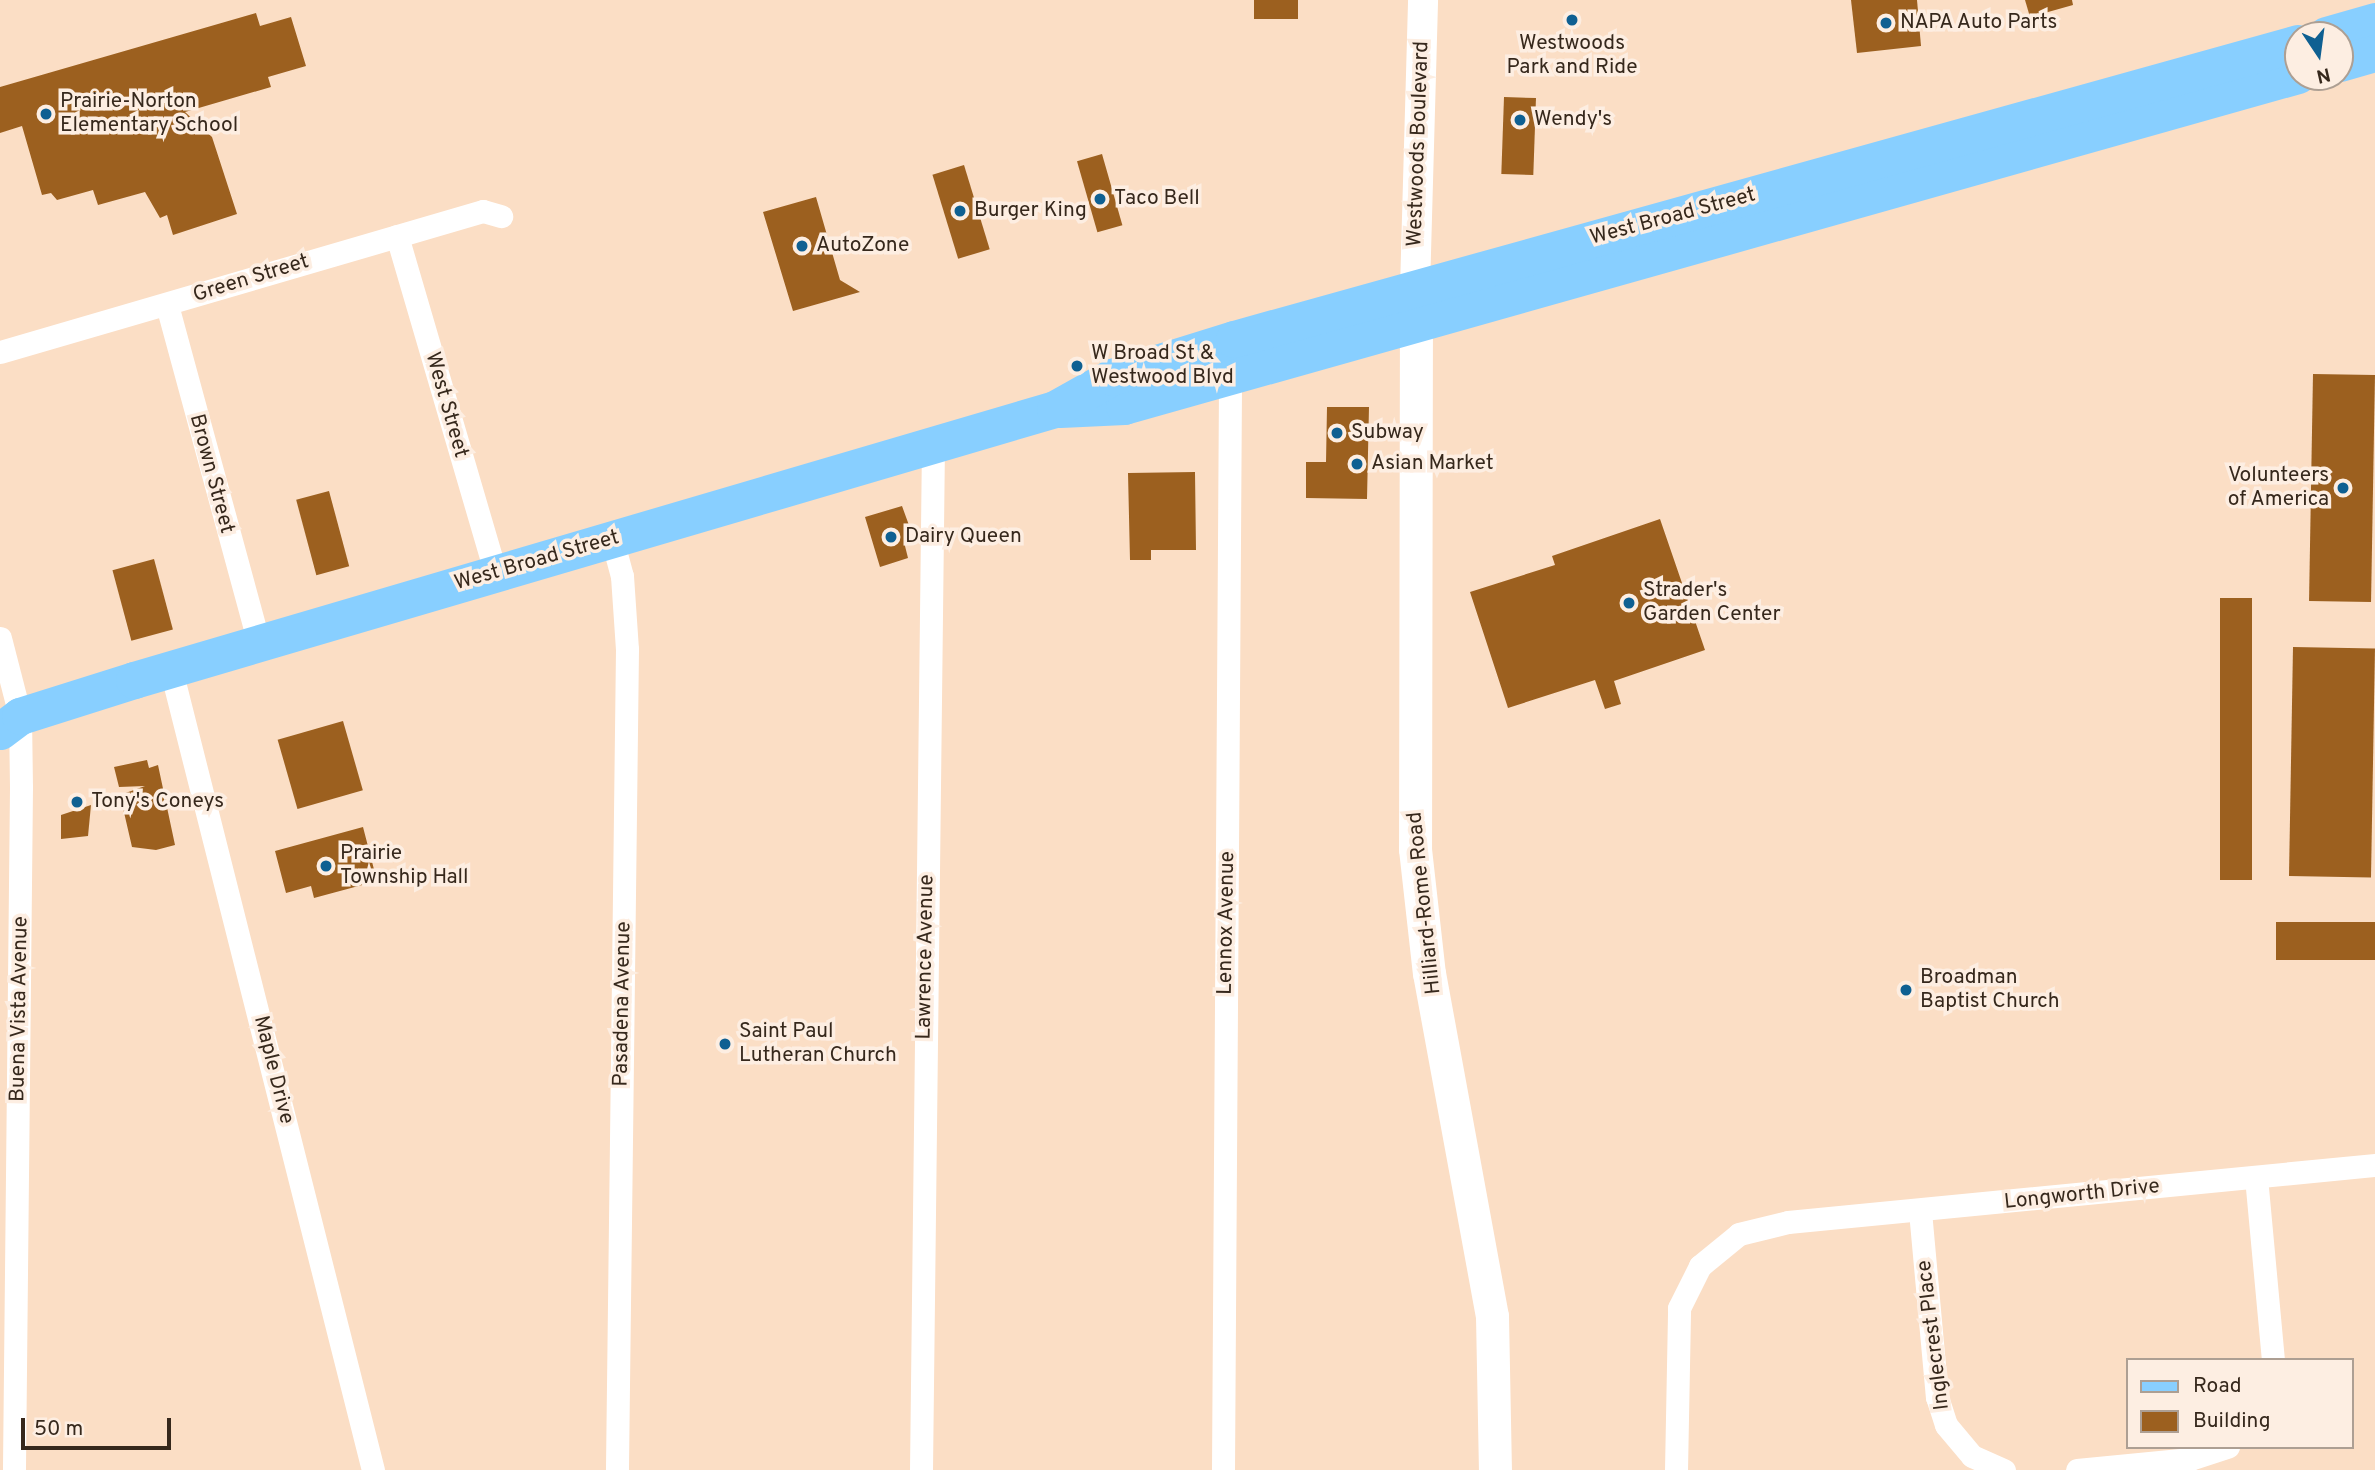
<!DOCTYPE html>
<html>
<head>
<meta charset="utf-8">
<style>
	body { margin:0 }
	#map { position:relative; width:2375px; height:1470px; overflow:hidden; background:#fbdec5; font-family:Overpass,sans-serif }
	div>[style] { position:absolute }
	.building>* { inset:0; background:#9c601f; transform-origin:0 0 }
	.minor>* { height:23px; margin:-11.5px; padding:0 11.5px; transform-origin:11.5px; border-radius:11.5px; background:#fff }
	.tertiary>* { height:30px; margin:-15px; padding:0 15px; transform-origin:15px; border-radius:15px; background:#fff }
	.secondary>* { height:33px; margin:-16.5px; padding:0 16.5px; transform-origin:16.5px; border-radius:16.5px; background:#fff }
	.primary>* { height:37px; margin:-18.5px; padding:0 18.5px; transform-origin:18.5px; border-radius:18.5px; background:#88cfff }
	.dots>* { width:19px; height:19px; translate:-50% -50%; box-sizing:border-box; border:4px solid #fdeee2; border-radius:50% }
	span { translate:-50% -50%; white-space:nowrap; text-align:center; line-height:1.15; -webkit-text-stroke:7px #fdeee2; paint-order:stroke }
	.poi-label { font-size:21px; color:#36281c }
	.left { translate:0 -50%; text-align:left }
	.right { translate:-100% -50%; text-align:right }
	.street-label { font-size:21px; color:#36281c }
	.legend { position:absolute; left:2126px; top:1358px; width:228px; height:91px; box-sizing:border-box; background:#fdeee2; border:2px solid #ad9f93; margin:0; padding:9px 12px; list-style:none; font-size:21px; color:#36281c }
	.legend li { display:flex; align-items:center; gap:14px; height:35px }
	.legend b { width:35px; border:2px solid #ad9f93 }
	.north { position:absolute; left:2284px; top:21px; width:70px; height:70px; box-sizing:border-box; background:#fdeee2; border:2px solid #ad9f93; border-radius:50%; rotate:167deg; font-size:19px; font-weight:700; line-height:28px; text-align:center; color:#36281c }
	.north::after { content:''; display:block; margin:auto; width:24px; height:32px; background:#0f6092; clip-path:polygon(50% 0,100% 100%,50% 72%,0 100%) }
	.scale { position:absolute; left:21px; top:1418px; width:150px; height:32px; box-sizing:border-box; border:4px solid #36281c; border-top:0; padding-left:9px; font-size:21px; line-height:24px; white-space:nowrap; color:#36281c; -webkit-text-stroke:5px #fdeee2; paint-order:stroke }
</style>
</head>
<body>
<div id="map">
	<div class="building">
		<div style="left:1254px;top:0;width:44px;height:19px"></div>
		<div style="clip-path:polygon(1851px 0,1917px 0,1921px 46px,1857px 53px)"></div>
		<div style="clip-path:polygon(2025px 0,2072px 0,2073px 5px,2030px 17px)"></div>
		<div style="clip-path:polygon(256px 13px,260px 26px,291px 17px,306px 66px,268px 77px,271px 87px,185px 112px,212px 137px,237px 214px,173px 235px,167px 215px,160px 218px,145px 192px,98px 205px,93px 190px,57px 200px,51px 193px,42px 195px,22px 126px,0 133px,0 87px)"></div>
		<div style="left:1504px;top:97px;width:32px;height:77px;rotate:2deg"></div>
		<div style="left:1102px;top:154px;width:74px;height:26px;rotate:74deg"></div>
		<div style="left:964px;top:165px;width:88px;height:33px;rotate:73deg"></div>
		<div style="clip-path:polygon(816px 197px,840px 280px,860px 292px,793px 311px,763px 212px)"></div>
		<div style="left:2313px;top:374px;width:62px;height:227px;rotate:1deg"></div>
		<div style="clip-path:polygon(1327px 407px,1369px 407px,1367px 499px,1306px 498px,1306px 462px,1326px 462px)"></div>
		<div style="clip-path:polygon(1195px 472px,1196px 550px,1151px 550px,1151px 560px,1130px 560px,1128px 473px)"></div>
		<div style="left:329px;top:491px;width:78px;height:34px;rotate:75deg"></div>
		<div style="clip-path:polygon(902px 506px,914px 539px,904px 542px,908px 558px,880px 567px,865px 517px)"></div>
		<div style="clip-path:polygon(1660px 519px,1705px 650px,1614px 681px,1621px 704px,1605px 709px,1595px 680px,1508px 708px,1470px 592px,1555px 565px,1552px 556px)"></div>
		<div style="left:154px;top:559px;width:73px;height:43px;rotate:75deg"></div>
		<div style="left:2220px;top:598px;width:32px;height:282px"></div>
		<div style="left:2293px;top:647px;width:82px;height:229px;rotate:1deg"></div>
		<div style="left:343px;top:721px;width:72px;height:68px;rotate:74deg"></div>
		<div style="clip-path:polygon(147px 760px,149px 768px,158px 765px,175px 845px,156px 850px,132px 847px,120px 795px,145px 786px,119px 787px,114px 767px)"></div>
		<div style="clip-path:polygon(91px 805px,88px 836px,61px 839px,61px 815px)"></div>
		<div style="clip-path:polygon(363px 827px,377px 881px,314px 898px,311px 886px,286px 893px,275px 851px)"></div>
		<div style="left:2276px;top:922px;width:99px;height:38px"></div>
	</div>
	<div class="minor">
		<div style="left:397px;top:236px;width:352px;rotate:73.7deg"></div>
		<div style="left:167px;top:305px;width:350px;rotate:74.8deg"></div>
		<div style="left:0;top:352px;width:503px;rotate:-16.27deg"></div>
		<div style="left:483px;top:211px;width:19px;rotate:16deg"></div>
		<div style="left:612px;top:539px;width:38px;rotate:75deg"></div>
		<div style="left:622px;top:576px;width:73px;rotate:86.1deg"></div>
		<div style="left:627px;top:649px;width:821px;rotate:90.7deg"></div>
		<div style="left:0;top:638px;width:81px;rotate:75.6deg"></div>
		<div style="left:20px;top:716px;width:71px;rotate:89.2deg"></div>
		<div style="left:21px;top:787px;width:683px;rotate:90.59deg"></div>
		<div style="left:171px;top:670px;width:825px;rotate:75.83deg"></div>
		<div style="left:2256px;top:1177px;width:184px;rotate:84.7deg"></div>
		<div style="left:1920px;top:1211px;width:187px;rotate:84.8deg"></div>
		<div style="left:1937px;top:1397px;width:29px;rotate:72deg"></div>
		<div style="left:1946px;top:1425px;width:40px;rotate:50deg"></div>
		<div style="left:1972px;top:1456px;width:35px;rotate:24deg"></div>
		<div style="left:921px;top:1470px;width:1025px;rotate:-89.33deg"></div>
		<div style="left:1223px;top:1470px;width:1094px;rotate:-89.63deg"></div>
		<div style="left:1676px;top:1470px;width:162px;rotate:-88.9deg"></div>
		<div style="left:1679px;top:1308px;width:47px;rotate:-63.4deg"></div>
		<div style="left:1700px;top:1266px;width:50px;rotate:-39.4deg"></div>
		<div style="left:1739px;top:1234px;width:50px;rotate:-13.8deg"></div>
		<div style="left:1788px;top:1222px;width:590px;rotate:-5.55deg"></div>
		<div style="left:2077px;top:1470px;width:114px;rotate:-5.6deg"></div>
		<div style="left:2190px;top:1459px;width:40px;rotate:-18deg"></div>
	</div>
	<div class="tertiary">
		<div style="left:1415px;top:289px;width:289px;rotate:-88.4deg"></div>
	</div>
	<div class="secondary">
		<div style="left:1416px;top:298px;width:551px;rotate:90.1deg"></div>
		<div style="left:1415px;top:849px;width:125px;rotate:83.6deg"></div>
		<div style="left:1429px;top:973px;width:349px;rotate:79.6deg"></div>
		<div style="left:1492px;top:1316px;width:154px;rotate:88.9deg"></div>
	</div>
	<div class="primary">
		<div style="left:2326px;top:35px;width:51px;rotate:-15.9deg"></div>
		<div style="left:2340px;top:63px;width:36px;rotate:-16deg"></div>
		<div style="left:1060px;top:409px;width:64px;rotate:-2.7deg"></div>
		<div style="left:1124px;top:406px;width:1220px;rotate:-15.75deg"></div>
		<div style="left:0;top:731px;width:25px;rotate:-37deg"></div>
		<div style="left:20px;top:716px;width:120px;rotate:-17.5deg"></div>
		<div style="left:134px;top:680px;width:960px;rotate:-16.4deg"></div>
		<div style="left:1055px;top:409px;width:65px;rotate:-29.3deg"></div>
		<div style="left:1112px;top:377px;width:128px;rotate:-17.3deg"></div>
		<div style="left:1234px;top:339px;width:1104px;rotate:-15.55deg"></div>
	</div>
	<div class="dots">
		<div style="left:1572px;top:20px;background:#0f6092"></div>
		<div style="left:1886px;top:23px;background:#0f6092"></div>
		<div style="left:46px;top:114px;background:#0f6092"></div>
		<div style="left:1520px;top:120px;background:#0f6092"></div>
		<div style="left:1100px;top:199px;background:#0f6092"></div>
		<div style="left:960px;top:211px;background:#0f6092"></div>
		<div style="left:802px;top:246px;background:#0f6092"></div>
		<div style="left:1077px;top:366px;background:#0f6092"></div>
		<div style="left:1337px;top:433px;background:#0f6092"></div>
		<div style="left:1357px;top:464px;background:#0f6092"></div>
		<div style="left:2343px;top:488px;background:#0f6092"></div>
		<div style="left:891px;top:537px;background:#0f6092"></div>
		<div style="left:1629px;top:603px;background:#0f6092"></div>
		<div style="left:77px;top:802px;background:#0f6092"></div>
		<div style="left:326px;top:866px;background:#0f6092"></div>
		<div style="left:1906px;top:990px;background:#0f6092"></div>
		<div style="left:725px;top:1044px;background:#0f6092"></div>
	</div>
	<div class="poi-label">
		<span class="left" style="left:1900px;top:23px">NAPA Auto Parts</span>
		<span style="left:1572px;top:56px">Westwoods<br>Park and Ride</span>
		<span class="left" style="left:60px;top:114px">Prairie-Norton<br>Elementary School</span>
		<span class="left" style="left:1534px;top:120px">Wendy's</span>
		<span class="left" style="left:1114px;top:199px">Taco Bell</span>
		<span class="left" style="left:974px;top:211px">Burger King</span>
		<span class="left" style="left:816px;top:246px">AutoZone</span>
		<span class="left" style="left:1091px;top:366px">W Broad St &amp;<br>Westwood Blvd</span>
		<span class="left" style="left:1351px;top:433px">Subway</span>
		<span class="left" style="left:1371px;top:464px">Asian Market</span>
		<span class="right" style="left:2329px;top:488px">Volunteers<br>of America</span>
		<span class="left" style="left:905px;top:537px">Dairy Queen</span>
		<span class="left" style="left:1643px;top:603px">Strader's<br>Garden Center</span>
		<span class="left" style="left:91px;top:802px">Tony's Coneys</span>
		<span class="left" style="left:340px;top:866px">Prairie<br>Township Hall</span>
		<span class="left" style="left:1920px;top:990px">Broadman<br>Baptist Church</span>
		<span class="left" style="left:739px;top:1044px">Saint Paul<br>Lutheran Church</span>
	</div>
	<div class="street-label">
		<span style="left:1419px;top:144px;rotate:-88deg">Westwoods Boulevard</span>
		<span style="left:1673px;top:217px;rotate:-15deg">West Broad Street</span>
		<span style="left:251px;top:279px;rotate:-17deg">Green Street</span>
		<span style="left:446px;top:405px;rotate:74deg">West Street</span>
		<span style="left:211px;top:474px;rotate:75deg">Brown Street</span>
		<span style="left:537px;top:561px;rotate:-16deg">West Broad Street</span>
		<span style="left:1425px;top:903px;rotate:-96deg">Hilliard-Rome Road</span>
		<span style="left:1227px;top:923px;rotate:-89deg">Lennox Avenue</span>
		<span style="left:926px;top:957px;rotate:-89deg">Lawrence Avenue</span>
		<span style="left:623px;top:1004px;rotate:-89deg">Pasadena Avenue</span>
		<span style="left:20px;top:1009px;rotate:-89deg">Buena Vista Avenue</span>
		<span style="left:273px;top:1070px;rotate:76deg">Maple Drive</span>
		<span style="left:2082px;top:1195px;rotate:-6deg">Longworth Drive</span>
		<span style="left:1934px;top:1335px;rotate:-97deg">Inglecrest Place</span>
	</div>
	<ul class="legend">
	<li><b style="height:9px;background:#88cfff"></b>Road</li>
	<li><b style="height:19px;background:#9c601f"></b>Building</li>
	</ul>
	<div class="north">N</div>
	<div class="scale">50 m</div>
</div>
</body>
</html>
